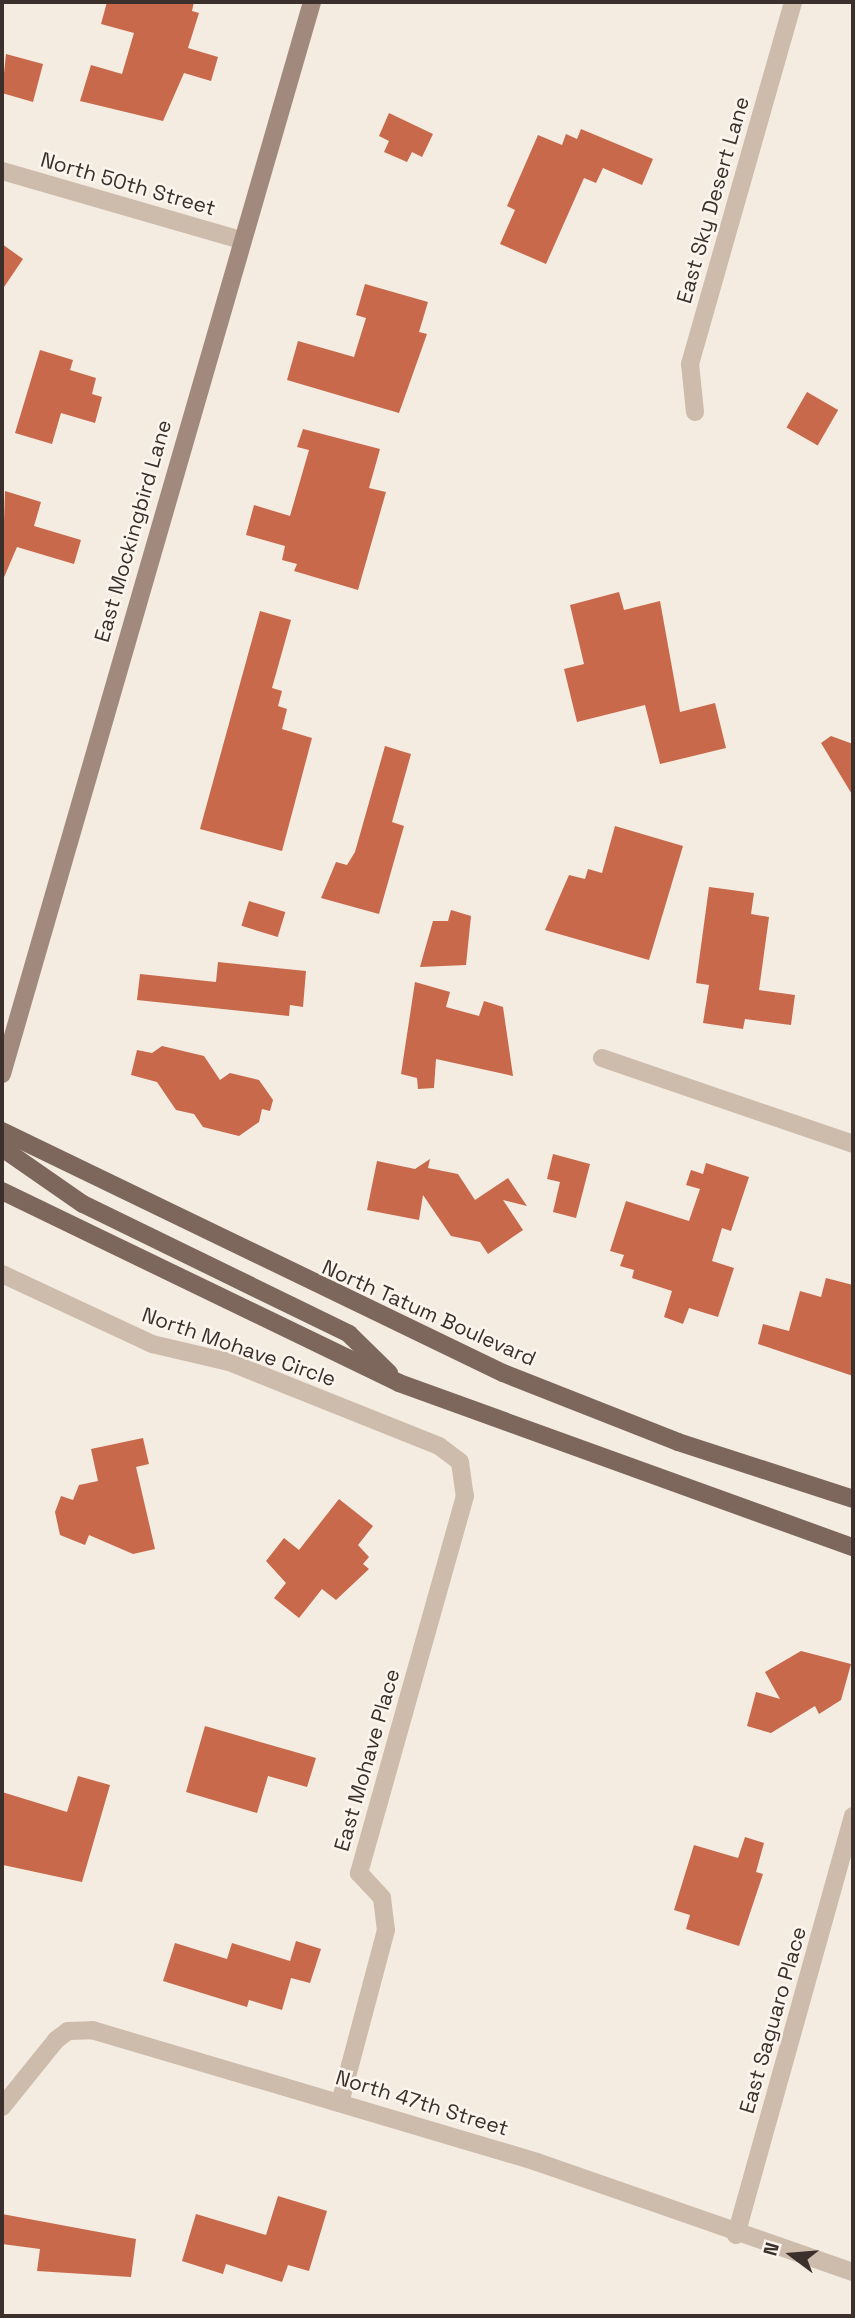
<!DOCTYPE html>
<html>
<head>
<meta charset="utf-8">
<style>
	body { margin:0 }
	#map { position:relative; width:855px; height:2318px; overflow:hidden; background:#f4ebe1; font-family:"Space Grotesk",sans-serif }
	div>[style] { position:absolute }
	.building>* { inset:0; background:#c8694b; transform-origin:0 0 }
	.street>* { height:18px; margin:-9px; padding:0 9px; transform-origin:9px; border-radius:9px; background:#cdbbac }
	.secondary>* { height:18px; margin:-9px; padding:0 9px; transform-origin:9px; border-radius:9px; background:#a18a7d }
	.primary>* { height:18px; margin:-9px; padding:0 9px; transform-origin:9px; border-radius:9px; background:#7d675c }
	span { translate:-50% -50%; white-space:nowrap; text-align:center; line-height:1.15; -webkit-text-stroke:5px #fbf5ee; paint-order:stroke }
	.street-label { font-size:21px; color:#3b302b }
	.frame { position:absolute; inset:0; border:4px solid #3b302b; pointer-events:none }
	.north { position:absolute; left:757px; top:2220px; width:70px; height:70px; -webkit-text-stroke:5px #fbf5ee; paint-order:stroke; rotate:286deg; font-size:19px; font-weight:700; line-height:28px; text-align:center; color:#3b302b }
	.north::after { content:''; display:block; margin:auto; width:24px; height:32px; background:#3b302b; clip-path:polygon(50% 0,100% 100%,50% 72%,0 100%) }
</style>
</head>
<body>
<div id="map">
	<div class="building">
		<div style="clip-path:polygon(107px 2px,194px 2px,192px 11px,199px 13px,188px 48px,218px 57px,211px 81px,184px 73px,163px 121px,80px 101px,91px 65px,122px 74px,134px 33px,101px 24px)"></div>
		<div style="clip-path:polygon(6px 54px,43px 64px,33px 102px,2px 93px)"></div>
		<div style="clip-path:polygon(389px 113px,433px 134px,422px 157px,412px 152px,407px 162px,384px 152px,389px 141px,379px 136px)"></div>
		<div style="clip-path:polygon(581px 129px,653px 159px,642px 185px,603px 168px,596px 183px,584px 178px,546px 264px,500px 244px,515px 210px,507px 206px,538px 135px,562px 145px,566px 134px,577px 139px)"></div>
		<div style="clip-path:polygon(2px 244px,23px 259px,2px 290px)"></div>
		<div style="clip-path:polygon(365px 284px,428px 302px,419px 332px,427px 334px,399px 413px,287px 380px,298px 341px,354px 357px,366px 318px,356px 315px)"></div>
		<div style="clip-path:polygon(40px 350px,73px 360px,70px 370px,96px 378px,92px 394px,102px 397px,95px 423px,61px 413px,52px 444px,15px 433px)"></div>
		<div style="left:807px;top:392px;width:36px;height:41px;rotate:30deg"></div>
		<div style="clip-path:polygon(303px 429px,380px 449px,369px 488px,386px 492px,358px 590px,294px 571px,297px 564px,282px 560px,285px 546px,246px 535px,254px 505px,290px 516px,309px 450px,297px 447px)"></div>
		<div style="clip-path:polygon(5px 491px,41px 502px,34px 526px,81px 540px,74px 564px,17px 547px,2px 582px)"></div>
		<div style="clip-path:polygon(619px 592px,624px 610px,660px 601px,680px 712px,715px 703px,726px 748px,660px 764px,645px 705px,577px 722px,564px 669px,584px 664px,570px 605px)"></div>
		<div style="clip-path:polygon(260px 611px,291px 620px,272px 688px,282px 691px,278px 706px,287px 709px,282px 729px,312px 738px,282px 851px,200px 829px)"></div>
		<div style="clip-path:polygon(831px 736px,853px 744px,853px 796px,821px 743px)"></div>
		<div style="clip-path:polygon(385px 746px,411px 754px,392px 822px,404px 826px,379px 914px,321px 898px,336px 862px,347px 865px,355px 852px)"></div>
		<div style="clip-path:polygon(615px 826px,683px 846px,649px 960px,545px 930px,569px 875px,585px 879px,588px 869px,602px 873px)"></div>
		<div style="clip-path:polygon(709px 887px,754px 893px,751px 914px,769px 917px,759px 990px,795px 995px,791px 1025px,745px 1019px,743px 1029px,703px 1023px,709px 985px,696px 983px)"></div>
		<div style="left:249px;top:901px;width:38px;height:26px;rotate:17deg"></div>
		<div style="clip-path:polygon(451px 910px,471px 916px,466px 965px,420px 967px,433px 921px,448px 921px)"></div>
		<div style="clip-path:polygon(218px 962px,306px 971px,303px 1007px,290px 1005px,289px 1016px,137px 1000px,140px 974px,216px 982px)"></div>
		<div style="clip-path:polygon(415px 982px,450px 992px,446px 1007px,479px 1016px,484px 1001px,503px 1007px,513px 1076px,436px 1059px,434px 1088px,418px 1089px,417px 1078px,401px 1074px)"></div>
		<div style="clip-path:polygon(162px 1046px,204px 1056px,220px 1080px,230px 1073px,259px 1080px,273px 1100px,270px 1111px,262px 1109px,259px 1122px,239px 1136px,203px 1127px,194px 1114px,176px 1110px,157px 1082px,131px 1075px,137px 1050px,152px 1053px)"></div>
		<div style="clip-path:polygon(553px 1154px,590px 1164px,576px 1218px,553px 1212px,560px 1182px,547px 1179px)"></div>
		<div style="clip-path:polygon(430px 1159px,428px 1168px,458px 1174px,475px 1200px,508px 1178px,527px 1206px,503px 1200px,523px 1230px,488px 1254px,480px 1242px,451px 1236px,423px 1195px,419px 1220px,367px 1210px,377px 1161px,415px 1169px)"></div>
		<div style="clip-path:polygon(706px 1163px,749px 1177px,731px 1231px,722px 1228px,712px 1261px,734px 1268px,718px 1317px,689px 1308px,683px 1324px,664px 1317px,672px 1291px,632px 1278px,634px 1270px,620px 1266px,624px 1255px,610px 1251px,626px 1201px,689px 1221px,700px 1189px,686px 1185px,691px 1170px,703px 1174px)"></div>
		<div style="clip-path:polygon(826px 1278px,853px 1285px,853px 1376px,758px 1344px,763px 1324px,789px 1331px,800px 1291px,821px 1297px)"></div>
		<div style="clip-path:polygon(143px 1438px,149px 1464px,136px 1467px,155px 1549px,133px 1554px,89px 1535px,85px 1545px,60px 1535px,55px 1512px,61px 1496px,73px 1500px,79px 1485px,98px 1481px,91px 1449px)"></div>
		<div style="clip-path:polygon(339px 1499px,373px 1526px,358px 1545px,369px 1557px,363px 1564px,369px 1569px,336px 1600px,322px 1589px,299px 1618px,274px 1598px,286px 1583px,266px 1561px,284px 1538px,299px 1550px)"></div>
		<div style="clip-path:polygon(801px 1651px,851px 1664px,841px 1700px,819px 1714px,815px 1706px,771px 1733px,747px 1726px,756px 1692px,780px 1699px,765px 1672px)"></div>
		<div style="clip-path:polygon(205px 1726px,316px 1758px,307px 1787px,268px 1776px,257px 1813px,186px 1792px)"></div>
		<div style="clip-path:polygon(78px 1776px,110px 1785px,82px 1882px,3px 1865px,2px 1792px,67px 1812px)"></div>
		<div style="clip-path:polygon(745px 1837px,764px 1843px,756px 1872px,763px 1874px,739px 1946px,686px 1929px,690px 1915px,674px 1910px,694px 1845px,738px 1858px)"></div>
		<div style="clip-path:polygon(296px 1941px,321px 1949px,310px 1983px,291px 1978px,282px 2010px,249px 2000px,247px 2007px,163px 1981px,175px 1943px,227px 1959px,232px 1943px,290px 1961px)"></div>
		<div style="clip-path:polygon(278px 2196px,327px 2211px,309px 2271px,288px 2265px,282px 2282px,226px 2264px,223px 2274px,182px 2261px,196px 2214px,266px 2235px)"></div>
		<div style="clip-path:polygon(2px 2214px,136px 2239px,131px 2277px,37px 2271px,40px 2249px,2px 2244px)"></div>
	</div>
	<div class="street">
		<div style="left:2px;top:171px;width:249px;rotate:16.1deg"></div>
		<div style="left:695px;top:412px;width:48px;rotate:-95.9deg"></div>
		<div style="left:690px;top:364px;width:376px;rotate:-74.1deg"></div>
		<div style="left:602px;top:1058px;width:265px;rotate:18.9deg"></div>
		<div style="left:2px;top:1274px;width:166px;rotate:25deg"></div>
		<div style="left:152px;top:1344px;width:79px;rotate:13.2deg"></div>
		<div style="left:229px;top:1362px;width:226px;rotate:21.8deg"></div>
		<div style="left:439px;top:1446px;width:26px;rotate:37deg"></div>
		<div style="left:460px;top:1462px;width:34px;rotate:82deg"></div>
		<div style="left:465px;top:1496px;width:392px;rotate:105.7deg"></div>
		<div style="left:359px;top:1873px;width:34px;rotate:47deg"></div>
		<div style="left:382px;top:1898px;width:32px;rotate:83deg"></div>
		<div style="left:386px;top:1930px;width:179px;rotate:104.9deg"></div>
		<div style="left:2px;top:2107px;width:86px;rotate:-51.1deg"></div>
		<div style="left:56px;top:2040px;width:15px;rotate:-37deg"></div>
		<div style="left:68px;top:2031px;width:24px;rotate:-2deg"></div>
		<div style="left:92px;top:2030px;width:464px;rotate:16.5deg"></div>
		<div style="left:537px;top:2162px;width:335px;rotate:19.2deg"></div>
		<div style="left:736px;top:2235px;width:435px;rotate:-74.4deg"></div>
	</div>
	<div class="secondary">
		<div style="left:2px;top:1074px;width:1116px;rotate:-73.87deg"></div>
	</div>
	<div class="primary">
		<div style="left:2px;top:1131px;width:556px;rotate:25.78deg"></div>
		<div style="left:503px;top:1373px;width:188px;rotate:21.5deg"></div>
		<div style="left:678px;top:1442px;width:184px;rotate:18deg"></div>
		<div style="left:2px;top:1148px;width:98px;rotate:34.7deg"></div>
		<div style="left:83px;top:1204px;width:296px;rotate:26deg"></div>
		<div style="left:349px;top:1334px;width:56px;rotate:44.3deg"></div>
		<div style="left:2px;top:1191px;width:441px;rotate:25.8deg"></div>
		<div style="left:399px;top:1383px;width:483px;rotate:19.9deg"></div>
	</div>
	<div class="street-label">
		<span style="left:128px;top:184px;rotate:16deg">North 50th Street</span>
		<span style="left:713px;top:200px;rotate:-74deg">East Sky Desert Lane</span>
		<span style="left:133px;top:531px;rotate:-74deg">East Mockingbird Lane</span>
		<span style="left:429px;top:1313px;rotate:24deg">North Tatum Boulevard</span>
		<span style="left:239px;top:1347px;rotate:19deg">North Mohave Circle</span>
		<span style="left:367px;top:1760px;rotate:-74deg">East Mohave Place</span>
		<span style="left:773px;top:2020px;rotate:-74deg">East Saguaro Place</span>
		<span style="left:422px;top:2103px;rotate:17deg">North 47th Street</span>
	</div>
	<div class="frame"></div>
	<div class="north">N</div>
</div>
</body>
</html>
